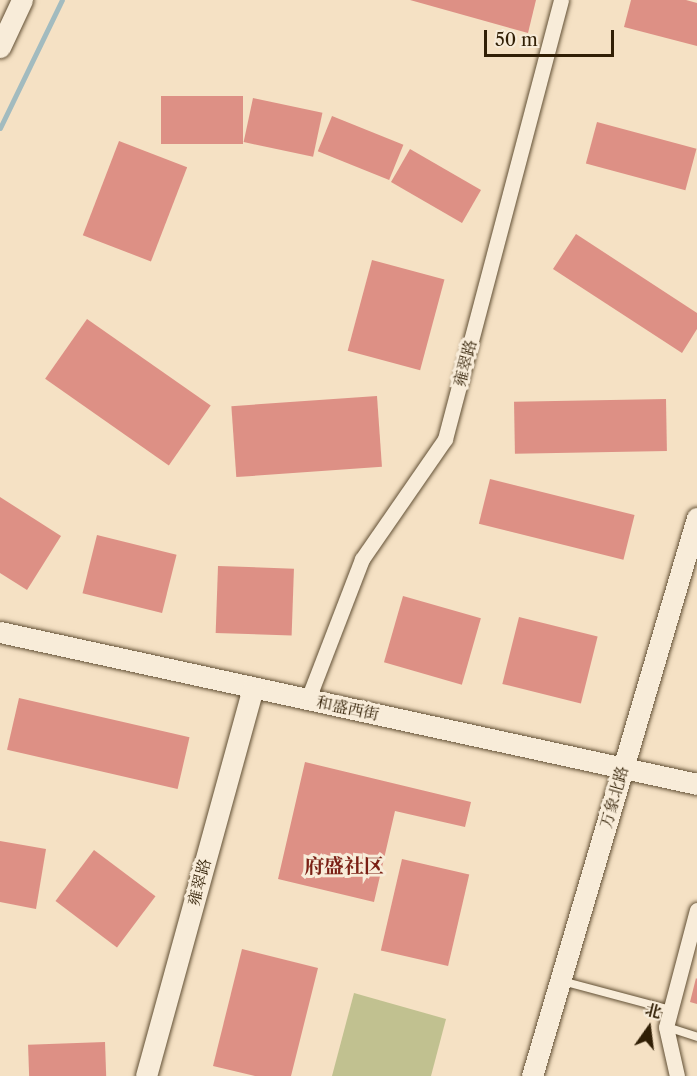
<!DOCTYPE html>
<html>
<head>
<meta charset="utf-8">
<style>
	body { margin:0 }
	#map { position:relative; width:697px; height:1076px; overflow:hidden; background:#f5e1c4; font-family:"Libre Caslon Text","Noto Serif SC",serif }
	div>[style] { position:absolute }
	.green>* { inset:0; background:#c1c190 }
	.stream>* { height:5px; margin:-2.5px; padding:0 2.5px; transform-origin:2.5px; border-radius:2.5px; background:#a2bbbf }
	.building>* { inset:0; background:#dd9085; transform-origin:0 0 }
	.roads { filter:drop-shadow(0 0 2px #625035) drop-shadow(0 0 2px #625035) }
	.lane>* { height:8px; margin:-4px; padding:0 4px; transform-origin:4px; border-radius:4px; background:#f8ecd9 }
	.street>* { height:15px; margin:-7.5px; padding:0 7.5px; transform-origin:7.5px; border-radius:7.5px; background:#f8ecd9 }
	.secondary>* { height:21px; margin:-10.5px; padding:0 10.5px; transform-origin:10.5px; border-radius:10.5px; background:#f8ecd9 }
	span { translate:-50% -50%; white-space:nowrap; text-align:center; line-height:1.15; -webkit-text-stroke:6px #f8ecd9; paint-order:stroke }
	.street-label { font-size:16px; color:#311f05 }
	.quarter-label { font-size:20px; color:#7a1f14; font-weight:700 }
	.north { position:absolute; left:619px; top:998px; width:60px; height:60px; -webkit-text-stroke:4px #f8ecd9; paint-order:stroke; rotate:14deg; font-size:16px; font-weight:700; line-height:24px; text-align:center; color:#311f05 }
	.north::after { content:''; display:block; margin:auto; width:21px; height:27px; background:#311f05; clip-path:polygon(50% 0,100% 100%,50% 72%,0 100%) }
	.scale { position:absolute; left:484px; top:30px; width:130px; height:27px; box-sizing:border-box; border:3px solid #311f05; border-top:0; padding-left:8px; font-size:18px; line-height:21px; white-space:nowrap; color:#311f05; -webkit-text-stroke:4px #f8ecd9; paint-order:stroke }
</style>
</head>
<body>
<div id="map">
	<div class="green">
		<div style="clip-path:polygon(354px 993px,446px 1019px,431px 1076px,332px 1076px)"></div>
	</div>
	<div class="stream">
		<div style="left:0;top:128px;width:142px;rotate:-64.2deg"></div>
	</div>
	<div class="building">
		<div style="clip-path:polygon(410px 0,536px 0,528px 33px)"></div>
		<div style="clip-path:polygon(631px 0,686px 0,697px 3px,697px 46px,624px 27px)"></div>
		<div style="left:161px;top:96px;width:82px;height:48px"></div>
		<div style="left:253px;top:98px;width:71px;height:45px;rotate:12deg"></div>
		<div style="left:332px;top:116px;width:77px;height:38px;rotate:22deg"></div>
		<div style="left:597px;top:122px;width:103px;height:43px;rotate:15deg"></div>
		<div style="left:119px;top:141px;width:73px;height:101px;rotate:21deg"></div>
		<div style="left:410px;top:149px;width:82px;height:38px;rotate:30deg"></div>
		<div style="clip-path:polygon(576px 234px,697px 313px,697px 329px,682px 353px,553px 269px)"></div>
		<div style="left:372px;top:260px;width:75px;height:94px;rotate:15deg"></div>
		<div style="left:87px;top:319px;width:151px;height:73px;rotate:35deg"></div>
		<div style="left:377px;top:396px;width:71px;height:146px;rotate:86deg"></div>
		<div style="left:666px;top:399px;width:52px;height:152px;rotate:89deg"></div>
		<div style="left:490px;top:479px;width:149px;height:46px;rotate:14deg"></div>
		<div style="clip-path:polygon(0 497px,61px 536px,27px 590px,0 573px)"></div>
		<div style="left:97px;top:535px;width:82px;height:60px;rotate:14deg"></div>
		<div style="left:218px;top:566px;width:76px;height:67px;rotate:2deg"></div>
		<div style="left:403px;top:596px;width:81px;height:69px;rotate:16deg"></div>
		<div style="left:519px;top:617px;width:81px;height:69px;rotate:14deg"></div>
		<div style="left:19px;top:698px;width:175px;height:53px;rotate:13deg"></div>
		<div style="clip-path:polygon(305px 762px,471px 802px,465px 827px,395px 811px,374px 902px,278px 879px)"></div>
		<div style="clip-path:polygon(0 841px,46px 849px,36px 909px,0 902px)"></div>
		<div style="left:94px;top:850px;width:77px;height:64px;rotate:37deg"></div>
		<div style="left:402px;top:859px;width:69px;height:94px;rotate:13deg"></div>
		<div style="clip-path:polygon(242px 949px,318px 968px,291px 1076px,255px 1076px,213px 1066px)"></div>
		<div style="clip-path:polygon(696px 978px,697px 979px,697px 1004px,690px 1002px)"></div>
		<div style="left:105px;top:1042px;width:34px;height:77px;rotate:88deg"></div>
	</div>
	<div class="roads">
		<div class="lane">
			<div style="left:562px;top:981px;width:112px;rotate:15deg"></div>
			<div style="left:667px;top:1027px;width:32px;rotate:18deg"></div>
		</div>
		<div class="street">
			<div style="left:308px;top:699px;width:150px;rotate:-68.9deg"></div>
			<div style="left:362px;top:559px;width:146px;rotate:-55.3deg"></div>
			<div style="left:445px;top:439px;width:454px;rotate:-75.2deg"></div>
			<div style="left:677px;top:1076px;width:50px;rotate:-102.7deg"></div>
			<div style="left:666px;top:1027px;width:121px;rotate:-75.2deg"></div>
		</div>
		<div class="secondary">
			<div style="left:0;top:47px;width:52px;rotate:-64.9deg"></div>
			<div style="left:0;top:632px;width:713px;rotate:12.3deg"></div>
			<div style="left:146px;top:1076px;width:403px;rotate:-74.6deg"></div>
			<div style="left:532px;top:1076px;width:582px;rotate:-73.53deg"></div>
		</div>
	</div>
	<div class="street-label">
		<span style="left:465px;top:363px;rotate:-75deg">雍翠路</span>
		<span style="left:348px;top:708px;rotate:12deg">和盛西街</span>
		<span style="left:614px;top:797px;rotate:-74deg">万象北路</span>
		<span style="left:199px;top:882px;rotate:-75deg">雍翠路</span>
	</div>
	<div class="quarter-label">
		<span style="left:344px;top:866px">府盛社区</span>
	</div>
	<div class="north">北</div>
	<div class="scale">50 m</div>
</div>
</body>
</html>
